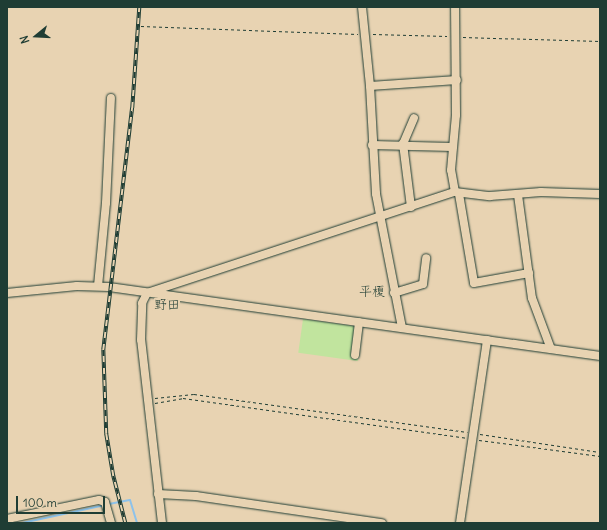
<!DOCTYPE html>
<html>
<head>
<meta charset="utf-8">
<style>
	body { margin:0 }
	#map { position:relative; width:607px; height:530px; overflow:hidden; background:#e8d3b2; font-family:Delius,"Klee One",sans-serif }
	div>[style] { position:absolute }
	.green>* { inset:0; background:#c1e49e; transform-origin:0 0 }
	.stream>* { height:2px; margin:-1px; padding:0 1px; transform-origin:1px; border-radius:1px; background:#8dc2ea }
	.path>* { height:1px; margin-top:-0.5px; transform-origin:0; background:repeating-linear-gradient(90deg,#1f3d34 0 3px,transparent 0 6px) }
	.roads { filter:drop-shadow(0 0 1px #1f3d34) drop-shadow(0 0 1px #1f3d34) }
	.minor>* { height:8px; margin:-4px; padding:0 4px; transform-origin:4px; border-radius:4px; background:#e8d3b2 }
	.rail>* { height:3.5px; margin-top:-1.75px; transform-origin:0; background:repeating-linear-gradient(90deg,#e8d3b2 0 6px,#1f3d34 0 12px); box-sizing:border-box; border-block:1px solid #1f3d34 }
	span { translate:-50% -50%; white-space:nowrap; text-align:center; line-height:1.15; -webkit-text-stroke:4px #e8d3b2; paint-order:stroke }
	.neighbourhood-label { font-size:13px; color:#1f3d34 }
	.frame { position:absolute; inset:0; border:8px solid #1f3d34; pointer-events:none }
	.north { position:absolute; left:16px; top:16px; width:40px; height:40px; -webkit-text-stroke:3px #e8d3b2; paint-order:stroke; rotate:252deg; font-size:11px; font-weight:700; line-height:16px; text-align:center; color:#1f3d34 }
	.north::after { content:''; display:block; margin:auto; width:14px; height:18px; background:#1f3d34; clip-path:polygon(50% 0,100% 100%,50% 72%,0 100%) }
	.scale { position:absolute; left:16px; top:496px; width:89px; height:18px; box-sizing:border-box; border:2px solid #1f3d34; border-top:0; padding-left:5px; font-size:12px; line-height:14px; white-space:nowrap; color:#1f3d34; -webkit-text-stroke:3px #e8d3b2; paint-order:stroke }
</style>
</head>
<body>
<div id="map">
	<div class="green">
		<div style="left:303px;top:319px;width:60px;height:34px;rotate:8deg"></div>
	</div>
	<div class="stream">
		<div style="left:109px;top:504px;width:21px;rotate:-11deg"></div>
		<div style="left:130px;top:500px;width:24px;rotate:73deg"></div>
		<div style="left:22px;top:523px;width:85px;rotate:-12.2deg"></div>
	</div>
	<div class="path">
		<div style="left:141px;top:26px;width:217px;rotate:2.1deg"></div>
		<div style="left:373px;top:34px;width:74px;rotate:1.5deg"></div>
		<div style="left:463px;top:37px;width:137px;rotate:1.7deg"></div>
		<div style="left:155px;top:398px;width:39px;rotate:-6deg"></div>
		<div style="left:194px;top:394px;width:276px;rotate:7.9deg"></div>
		<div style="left:155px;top:403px;width:28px;rotate:-10deg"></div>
		<div style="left:183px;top:398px;width:286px;rotate:8deg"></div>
		<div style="left:480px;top:434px;width:121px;rotate:8.5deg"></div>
		<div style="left:479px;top:440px;width:122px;rotate:7.5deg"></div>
	</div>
	<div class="roads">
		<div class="minor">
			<div style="left:362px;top:7px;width:79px;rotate:84.2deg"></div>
			<div style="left:370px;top:86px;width:108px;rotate:86.8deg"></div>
			<div style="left:376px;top:194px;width:136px;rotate:79deg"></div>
			<div style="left:370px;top:86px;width:87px;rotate:-3.9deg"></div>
			<div style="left:372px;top:145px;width:80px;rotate:1.4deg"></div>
			<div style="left:455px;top:192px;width:22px;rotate:-100deg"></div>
			<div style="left:451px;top:170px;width:55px;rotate:-84.8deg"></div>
			<div style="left:456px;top:115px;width:108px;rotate:-90.5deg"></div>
			<div style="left:459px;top:194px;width:90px;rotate:80.4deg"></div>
			<div style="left:474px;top:283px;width:56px;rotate:-10.3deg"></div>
			<div style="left:518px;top:195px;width:104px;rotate:82.3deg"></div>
			<div style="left:532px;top:298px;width:54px;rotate:69.6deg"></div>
			<div style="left:411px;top:207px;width:64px;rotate:-97.2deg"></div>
			<div style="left:403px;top:144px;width:28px;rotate:-67deg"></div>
			<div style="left:98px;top:286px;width:83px;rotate:-84.5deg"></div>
			<div style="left:106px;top:203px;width:105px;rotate:-87.3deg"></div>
			<div style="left:7px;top:293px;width:70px;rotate:-5.7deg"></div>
			<div style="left:77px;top:286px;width:32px;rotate:2deg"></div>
			<div style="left:109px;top:287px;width:496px;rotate:8deg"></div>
			<div style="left:394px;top:293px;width:30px;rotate:-17deg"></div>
			<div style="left:423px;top:284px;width:26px;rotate:-83deg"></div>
			<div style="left:355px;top:355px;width:33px;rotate:-83deg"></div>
			<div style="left:158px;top:494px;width:38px;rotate:3deg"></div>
			<div style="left:196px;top:496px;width:188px;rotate:8.3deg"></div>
			<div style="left:7px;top:519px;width:94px;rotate:-11.7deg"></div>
			<div style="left:99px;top:500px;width:6px;rotate:18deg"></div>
			<div style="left:105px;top:502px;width:22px;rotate:74deg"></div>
			<div style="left:162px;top:523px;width:184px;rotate:-96.5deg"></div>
			<div style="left:141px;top:340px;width:37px;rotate:-88deg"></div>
			<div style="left:142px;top:303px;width:11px;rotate:-63deg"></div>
			<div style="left:147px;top:293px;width:324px;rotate:-18.2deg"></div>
			<div style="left:455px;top:192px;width:35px;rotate:7deg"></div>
			<div style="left:490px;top:196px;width:51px;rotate:-4.5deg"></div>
			<div style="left:541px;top:192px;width:59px;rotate:1.9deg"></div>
			<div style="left:460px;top:523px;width:185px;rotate:-81.6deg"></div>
		</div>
	</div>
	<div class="rail">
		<div style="left:125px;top:523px;width:49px;rotate:-104.3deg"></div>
		<div style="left:113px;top:476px;width:43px;rotate:-99.5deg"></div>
		<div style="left:106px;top:434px;width:84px;rotate:-92deg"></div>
		<div style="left:103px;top:350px;width:244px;rotate:-83.2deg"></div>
		<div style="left:132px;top:108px;width:101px;rotate:-86deg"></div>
	</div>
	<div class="neighbourhood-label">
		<span style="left:372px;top:292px">平榎</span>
		<span style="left:167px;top:305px">野田</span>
	</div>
	<div class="frame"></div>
	<div class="north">N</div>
	<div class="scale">100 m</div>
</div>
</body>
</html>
